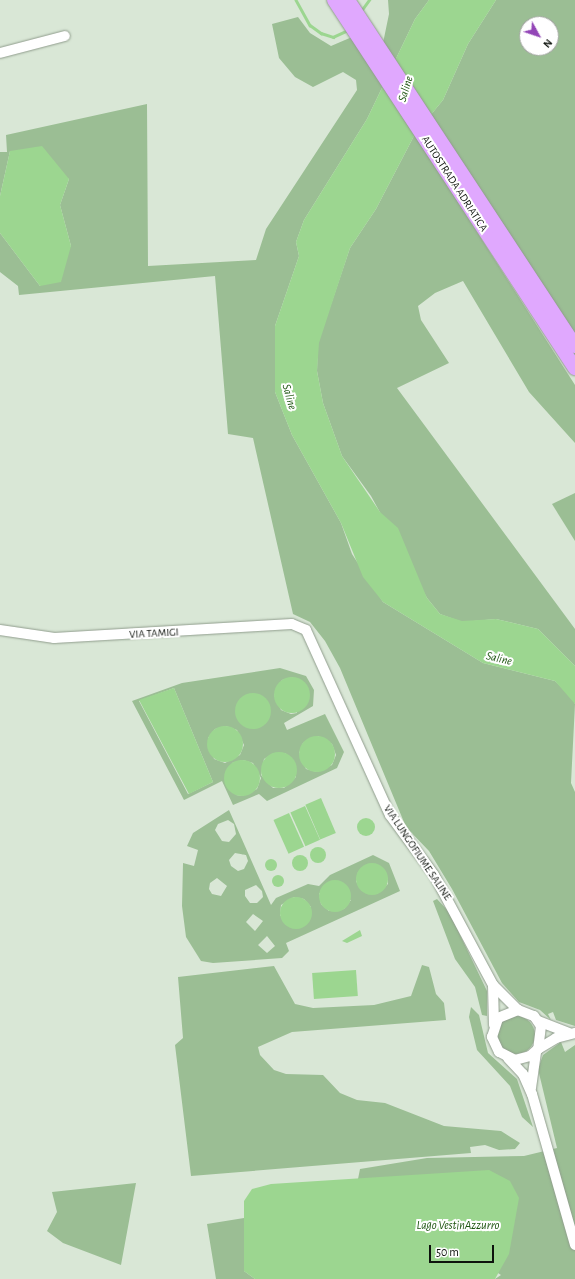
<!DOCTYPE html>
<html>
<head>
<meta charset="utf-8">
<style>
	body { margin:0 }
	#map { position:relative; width:575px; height:1279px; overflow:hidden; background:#d9e7d6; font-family:"Alegreya Sans",sans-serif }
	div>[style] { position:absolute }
	.green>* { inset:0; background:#9bbe94 }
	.round { border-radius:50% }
	.water>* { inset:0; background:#9cd690; transform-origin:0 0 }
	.stream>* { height:2.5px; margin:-1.25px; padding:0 1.25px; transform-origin:1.25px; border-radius:1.25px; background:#9cd690 }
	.roads { filter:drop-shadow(0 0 1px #909d8d) drop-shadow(0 0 1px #909d8d) }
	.minor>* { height:10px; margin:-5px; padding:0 5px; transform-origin:5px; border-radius:5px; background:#fff }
	.highway>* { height:14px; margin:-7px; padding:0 7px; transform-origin:7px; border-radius:7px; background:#e0a8fe }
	span { translate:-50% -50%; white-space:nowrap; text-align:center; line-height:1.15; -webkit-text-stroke:4px #fff; paint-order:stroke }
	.street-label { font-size:11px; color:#0e130d }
	.water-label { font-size:12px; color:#1e5511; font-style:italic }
	.north { position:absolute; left:519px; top:16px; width:40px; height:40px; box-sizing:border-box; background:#fff; border:1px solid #9fa19e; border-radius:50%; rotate:130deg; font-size:11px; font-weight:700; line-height:16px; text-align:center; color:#0e130d }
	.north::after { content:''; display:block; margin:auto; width:14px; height:18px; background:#9346b7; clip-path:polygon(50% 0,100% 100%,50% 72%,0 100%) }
	.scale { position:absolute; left:429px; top:1245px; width:65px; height:18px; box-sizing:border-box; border:2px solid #0e130d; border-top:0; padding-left:5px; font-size:12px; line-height:14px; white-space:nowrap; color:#0e130d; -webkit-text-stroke:3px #fff; paint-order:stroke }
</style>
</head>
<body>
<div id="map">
	<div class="green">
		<div style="clip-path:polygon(388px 0,429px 0,415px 19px,367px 119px,304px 220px,296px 242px,299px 256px,275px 326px,275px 392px,292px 435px,341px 523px,352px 554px,383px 602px,483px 663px,555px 681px,572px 697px,575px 704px,571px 783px,575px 792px,575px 1026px,556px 1020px,553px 1012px,548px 1014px,551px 1020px,540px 1010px,519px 1002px,502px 983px,452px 889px,429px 851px,406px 827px,340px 668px,325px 641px,310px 622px,293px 614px,253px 438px,228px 434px,215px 276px,19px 295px,18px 286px,0 272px,0 233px,40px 286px,71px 246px,60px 205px,69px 179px,10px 151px,0 196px,0 152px,7px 152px,6px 135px,147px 104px,148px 266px,256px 260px,266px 229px,357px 90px,356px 80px,343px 72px,313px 87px,295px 77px,279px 58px,272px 24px,298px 17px,310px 33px,331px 46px,352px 37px,377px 72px,389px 14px)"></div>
		<div style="clip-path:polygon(evenodd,496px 0,575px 0,575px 334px,466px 167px,454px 196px,575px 385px,575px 443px,529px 392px,463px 281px,435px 293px,418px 306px,421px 320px,449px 363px,397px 388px,575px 629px,575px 666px,538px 629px,496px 619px,462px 622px,440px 614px,427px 598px,371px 496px,342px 456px,323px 403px,317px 371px,318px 343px,350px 248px,376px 209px,415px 134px,443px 100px,468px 44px,496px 0,527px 24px,551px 24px,551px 48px,527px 48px,527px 24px)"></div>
		<div style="clip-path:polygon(575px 493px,575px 541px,552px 504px)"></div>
		<div style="clip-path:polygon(evenodd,280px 668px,306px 676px,314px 690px,313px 706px,284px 723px,287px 730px,325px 714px,344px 752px,337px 768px,267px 801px,259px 794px,233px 805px,222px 781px,184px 800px,132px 701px,182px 683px,280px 668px,293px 677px,297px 713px,291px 714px,281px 710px,274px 695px,282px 680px,293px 677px,280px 668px,174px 688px,213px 782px,188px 794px,139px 701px,174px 688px,280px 668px,226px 726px,237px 730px,244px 745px,240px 755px,225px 763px,214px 759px,208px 738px,215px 729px,226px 726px,280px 668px,318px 736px,332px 744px,336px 755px,332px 765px,317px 772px,306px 769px,299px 753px,303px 743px,318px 736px,280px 668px,274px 753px,285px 753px,296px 765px,296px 777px,284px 788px,273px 788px,261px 775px,264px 759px,274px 753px,280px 668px,243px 760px,253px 763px,261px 778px,257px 789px,242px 796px,236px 795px,232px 763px,243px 760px)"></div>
		<div style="clip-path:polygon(evenodd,229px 810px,271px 905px,276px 898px,308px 884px,319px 886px,330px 875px,373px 855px,389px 863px,400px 891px,286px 943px,289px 951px,282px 958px,213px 963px,201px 961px,186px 937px,182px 906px,183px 863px,194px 866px,198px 850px,187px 846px,193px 833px,229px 810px,228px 820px,234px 824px,236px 834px,229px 842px,222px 841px,215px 830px,218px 824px,228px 820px,229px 810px,235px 853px,246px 855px,248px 861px,244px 869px,238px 871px,231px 866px,229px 860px,235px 853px,229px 810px,358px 872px,388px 878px,388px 884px,377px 894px,356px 882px,358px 872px,229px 810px,217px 878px,227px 886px,221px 896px,212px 894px,209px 889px,210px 883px,217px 878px,229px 810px,256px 885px,262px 891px,263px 897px,257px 903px,250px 903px,245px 896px,245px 890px,256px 885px,229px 810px,319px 893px,351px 900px,344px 909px,329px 911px,321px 904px,319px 893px,229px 810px,294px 897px,304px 899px,311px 907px,280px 916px,281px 905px,294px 897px,229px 810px,253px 914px,263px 921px,255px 931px,246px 922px,253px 914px,229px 810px,267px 936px,275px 946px,267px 953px,258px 945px,267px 936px)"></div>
		<div style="clip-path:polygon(437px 899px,449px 912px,487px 991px,487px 1016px,482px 1015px,475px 987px,455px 959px,433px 901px)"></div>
		<div style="clip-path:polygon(422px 965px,429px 967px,436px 994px,444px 1003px,446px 1020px,292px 1032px,258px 1047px,260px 1055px,274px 1070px,286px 1074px,323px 1075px,340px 1093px,357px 1100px,385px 1103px,444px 1126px,501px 1131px,520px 1143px,515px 1149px,499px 1150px,485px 1145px,470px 1147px,471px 1153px,191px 1176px,175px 1045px,183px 1038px,178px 977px,274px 966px,295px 1004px,313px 1008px,374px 1005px,411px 996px)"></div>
		<div style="clip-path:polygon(471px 1007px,479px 1015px,488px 1053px,517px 1079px,533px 1127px,522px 1117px,510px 1086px,477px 1050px,469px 1017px)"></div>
		<div class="round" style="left:497px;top:1016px;width:38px;height:38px"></div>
		<div style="clip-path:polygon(561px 1042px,565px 1052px,575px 1045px,575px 1279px,495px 1279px,501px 1275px,358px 1179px,360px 1169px,427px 1158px,524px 1156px,557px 1148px,538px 1069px,543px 1055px)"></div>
		<div style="clip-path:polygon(136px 1183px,121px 1265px,63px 1243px,47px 1231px,57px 1212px,52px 1192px)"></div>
		<div style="clip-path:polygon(244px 1218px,244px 1271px,255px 1279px,216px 1279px,207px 1224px)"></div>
	</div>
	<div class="water">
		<div style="clip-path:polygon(429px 0,496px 0,468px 44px,443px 100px,415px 134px,376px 209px,350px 248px,319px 343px,317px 371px,323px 403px,342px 456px,380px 512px,398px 528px,427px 598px,440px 614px,462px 621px,496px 619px,538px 629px,575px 666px,575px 704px,555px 681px,483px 663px,383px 602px,363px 577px,341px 523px,292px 435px,275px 392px,275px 326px,299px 256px,296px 242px,304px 220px,367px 119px,415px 19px)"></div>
		<div style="clip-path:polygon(42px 146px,69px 179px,60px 205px,71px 246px,61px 282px,40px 286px,0 233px,0 196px,10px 151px)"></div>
		<div class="round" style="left:274px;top:677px;width:36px;height:36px"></div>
		<div style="clip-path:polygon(174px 688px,213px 782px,189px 794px,139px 700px)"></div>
		<div class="round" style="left:235px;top:693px;width:36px;height:36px"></div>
		<div class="round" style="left:207px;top:726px;width:36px;height:36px"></div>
		<div class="round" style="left:299px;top:736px;width:36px;height:36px"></div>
		<div class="round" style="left:261px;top:752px;width:36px;height:36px"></div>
		<div class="round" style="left:224px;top:760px;width:36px;height:36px"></div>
		<div style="left:321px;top:798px;width:38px;height:17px;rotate:67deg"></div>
		<div style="left:305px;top:806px;width:37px;height:16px;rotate:66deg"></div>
		<div style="left:289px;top:813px;width:37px;height:17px;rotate:66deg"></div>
		<div class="round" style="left:357px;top:818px;width:18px;height:18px"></div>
		<div class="round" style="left:310px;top:847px;width:16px;height:16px"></div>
		<div class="round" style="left:292px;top:855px;width:16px;height:16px"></div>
		<div class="round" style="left:265px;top:859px;width:12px;height:12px"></div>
		<div class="round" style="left:356px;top:863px;width:32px;height:32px"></div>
		<div class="round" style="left:272px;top:875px;width:12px;height:12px"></div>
		<div class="round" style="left:319px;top:880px;width:32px;height:32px"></div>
		<div class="round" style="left:280px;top:897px;width:32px;height:32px"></div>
		<div style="clip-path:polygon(360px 930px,362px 936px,347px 943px,342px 941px)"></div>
		<div style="left:356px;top:970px;width:26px;height:44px;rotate:86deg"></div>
		<div style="clip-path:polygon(489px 1170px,510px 1181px,519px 1198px,509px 1254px,495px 1279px,255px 1279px,244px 1271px,244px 1201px,252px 1189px,271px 1184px)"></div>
	</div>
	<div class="stream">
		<div style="left:296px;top:0;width:29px;rotate:61deg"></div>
		<div style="left:310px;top:25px;width:14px;rotate:36deg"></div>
		<div style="left:321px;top:33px;width:13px;rotate:18deg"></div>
		<div style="left:333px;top:37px;width:17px;rotate:-25deg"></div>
		<div style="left:361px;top:11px;width:14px;rotate:-54deg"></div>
	</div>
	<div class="roads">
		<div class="minor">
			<div style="left:0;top:53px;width:67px;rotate:-14.7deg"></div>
			<div style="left:0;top:630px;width:55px;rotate:8.4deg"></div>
			<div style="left:54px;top:638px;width:238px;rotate:-3.4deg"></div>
			<div style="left:292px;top:624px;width:15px;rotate:23deg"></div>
			<div style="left:306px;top:630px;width:203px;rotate:65.6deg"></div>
			<div style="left:390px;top:815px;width:74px;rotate:53.7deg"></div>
			<div style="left:434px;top:875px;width:125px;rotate:61.8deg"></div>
			<div style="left:493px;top:985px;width:35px;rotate:45deg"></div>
			<div style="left:518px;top:1010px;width:17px;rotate:21deg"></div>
			<div style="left:534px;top:1016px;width:12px;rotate:55deg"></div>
			<div style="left:541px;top:1026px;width:23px;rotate:97deg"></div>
			<div style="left:538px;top:1049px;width:11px;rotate:139deg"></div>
			<div style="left:530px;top:1056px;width:16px;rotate:165deg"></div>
			<div style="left:515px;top:1060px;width:18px;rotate:-153deg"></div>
			<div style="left:499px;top:1052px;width:17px;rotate:-115deg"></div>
			<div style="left:492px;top:1037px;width:20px;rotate:-72deg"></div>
			<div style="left:498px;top:1018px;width:22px;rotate:-22deg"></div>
			<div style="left:493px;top:985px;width:40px;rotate:88.6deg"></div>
			<div style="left:538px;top:1021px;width:33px;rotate:21deg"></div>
			<div style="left:538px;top:1049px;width:21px;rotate:-31deg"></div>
			<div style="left:556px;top:1038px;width:20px;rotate:-15deg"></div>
			<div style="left:508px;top:1058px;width:22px;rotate:47deg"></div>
			<div style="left:523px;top:1074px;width:22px;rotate:66deg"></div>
			<div style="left:532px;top:1094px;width:157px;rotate:74.1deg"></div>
			<div style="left:531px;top:1088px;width:37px;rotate:-82deg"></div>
		</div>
		<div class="highway">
			<div style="left:334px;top:0;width:440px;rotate:56.8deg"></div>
			<div style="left:348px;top:0;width:414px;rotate:56.7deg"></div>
		</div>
	</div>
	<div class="street-label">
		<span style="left:454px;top:184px;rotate:57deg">AUTOSTRADA ADRIATICA</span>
		<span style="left:154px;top:634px;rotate:-3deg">VIA TAMIGI</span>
		<span style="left:417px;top:853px;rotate:56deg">VIA LUNGOFIUME SALINE</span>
	</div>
	<div class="water-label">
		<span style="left:406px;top:89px;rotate:-73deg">Saline</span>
		<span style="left:289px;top:397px;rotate:74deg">Saline</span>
		<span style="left:499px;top:659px;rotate:13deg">Saline</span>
		<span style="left:458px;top:1226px">Lago VestinAzzurro</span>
	</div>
	<div class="north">N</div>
	<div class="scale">50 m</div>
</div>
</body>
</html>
